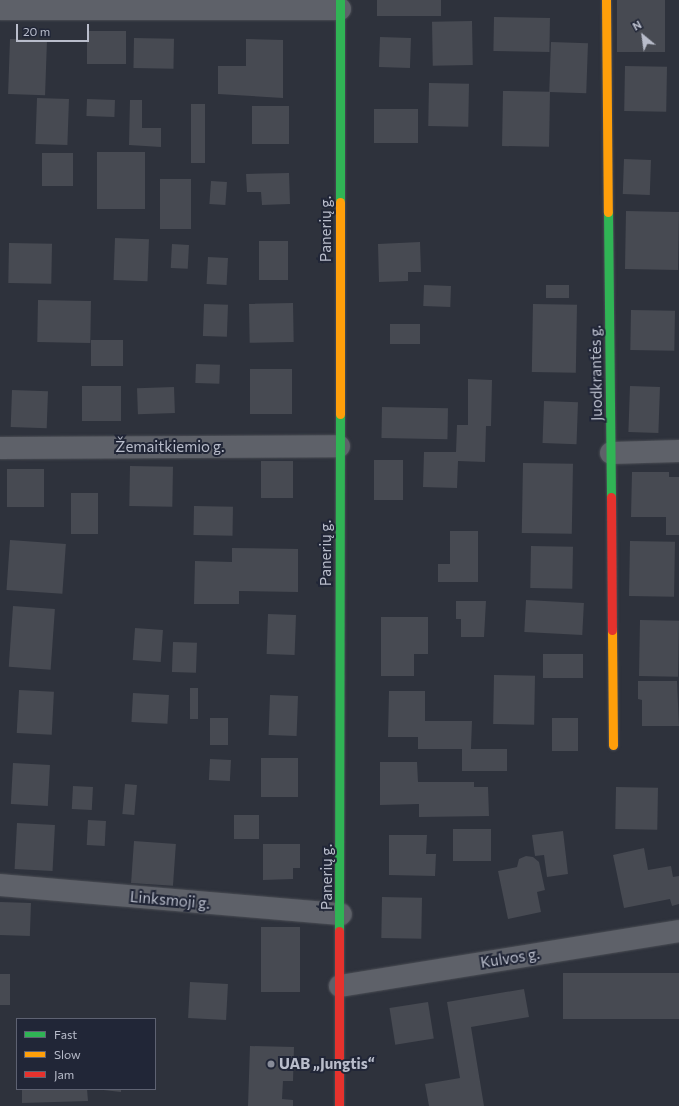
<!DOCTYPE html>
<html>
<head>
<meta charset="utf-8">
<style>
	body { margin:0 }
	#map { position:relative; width:679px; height:1106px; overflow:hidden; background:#2e323c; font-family:Commissioner,sans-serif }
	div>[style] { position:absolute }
	.building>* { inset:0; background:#474a52; transform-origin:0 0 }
	.roads { filter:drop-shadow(0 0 1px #4a4d54) drop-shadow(0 0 1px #4a4d54) }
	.street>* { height:22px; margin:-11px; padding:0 11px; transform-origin:11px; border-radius:11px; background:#5e6169 }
	.fast>* { height:9px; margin:-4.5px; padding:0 4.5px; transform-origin:4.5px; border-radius:4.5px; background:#30b455 }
	.slow>* { height:9px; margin:-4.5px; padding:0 4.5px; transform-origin:4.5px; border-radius:4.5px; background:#ff9f0a }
	.jam>* { height:9px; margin:-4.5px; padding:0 4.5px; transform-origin:4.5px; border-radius:4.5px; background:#e5322d }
	.dots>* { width:11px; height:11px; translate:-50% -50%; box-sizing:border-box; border:2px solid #212637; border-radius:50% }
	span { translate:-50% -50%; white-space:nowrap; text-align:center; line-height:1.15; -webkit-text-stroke:4px #212637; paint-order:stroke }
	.street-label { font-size:15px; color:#b9bdcb }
	.poi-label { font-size:15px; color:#b9bdcb; font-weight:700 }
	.left { translate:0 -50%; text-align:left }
	.legend { position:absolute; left:16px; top:1018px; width:140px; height:72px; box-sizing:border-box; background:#212637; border:1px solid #5e6272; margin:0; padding:5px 7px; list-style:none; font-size:12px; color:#b9bdcb }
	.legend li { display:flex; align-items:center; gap:8px; height:20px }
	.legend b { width:20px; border:1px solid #5e6272 }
	.north { position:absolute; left:623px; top:16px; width:40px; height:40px; -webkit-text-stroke:3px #212637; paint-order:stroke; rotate:331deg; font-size:11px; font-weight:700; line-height:16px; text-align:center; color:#b9bdcb }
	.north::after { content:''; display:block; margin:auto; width:14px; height:18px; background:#b9bdcb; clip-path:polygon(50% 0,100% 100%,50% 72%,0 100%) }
	.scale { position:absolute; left:16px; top:24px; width:73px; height:18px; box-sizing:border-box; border:2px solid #b9bdcb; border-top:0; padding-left:5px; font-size:12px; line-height:14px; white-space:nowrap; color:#b9bdcb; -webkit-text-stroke:3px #212637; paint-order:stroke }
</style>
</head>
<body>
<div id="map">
	<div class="building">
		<div style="left:377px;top:0;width:64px;height:16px"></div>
		<div style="left:617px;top:0;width:48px;height:52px"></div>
		<div style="left:494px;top:17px;width:56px;height:34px;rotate:1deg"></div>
		<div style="left:472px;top:21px;width:44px;height:40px;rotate:89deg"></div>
		<div style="left:87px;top:31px;width:39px;height:33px"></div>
		<div style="left:380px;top:37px;width:31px;height:30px;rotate:2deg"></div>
		<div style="left:134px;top:38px;width:40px;height:30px;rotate:1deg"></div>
		<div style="left:10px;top:39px;width:37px;height:55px;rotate:2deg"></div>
		<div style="clip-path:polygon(246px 39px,283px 40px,283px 98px,218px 94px,218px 66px,246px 66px)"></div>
		<div style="left:551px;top:42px;width:37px;height:50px;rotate:2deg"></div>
		<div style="left:625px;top:66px;width:42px;height:45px;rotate:1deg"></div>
		<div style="left:429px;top:83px;width:40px;height:43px;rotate:1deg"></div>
		<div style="left:503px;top:91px;width:47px;height:55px;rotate:1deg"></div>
		<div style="left:37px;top:98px;width:32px;height:46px;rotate:2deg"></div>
		<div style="left:87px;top:99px;width:28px;height:17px;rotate:2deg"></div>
		<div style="clip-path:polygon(130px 100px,142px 100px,142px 128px,161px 128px,161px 147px,129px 145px)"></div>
		<div style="left:191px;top:104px;width:14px;height:59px"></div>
		<div style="left:252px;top:106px;width:37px;height:38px"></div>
		<div style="left:418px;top:109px;width:34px;height:44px;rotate:90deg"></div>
		<div style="left:97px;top:152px;width:48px;height:57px"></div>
		<div style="left:42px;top:153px;width:31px;height:33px"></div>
		<div style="left:624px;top:159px;width:27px;height:35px;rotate:2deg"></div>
		<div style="clip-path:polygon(289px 173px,290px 204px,262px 205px,261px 192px,247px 192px,246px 174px)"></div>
		<div style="left:160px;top:179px;width:31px;height:50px"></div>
		<div style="left:211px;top:181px;width:16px;height:23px;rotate:4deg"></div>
		<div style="left:626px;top:211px;width:53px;height:58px;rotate:1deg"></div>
		<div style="left:115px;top:238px;width:34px;height:42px;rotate:2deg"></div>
		<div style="left:259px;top:241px;width:29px;height:39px"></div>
		<div style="clip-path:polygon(420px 242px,421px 272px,408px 272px,408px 281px,379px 282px,378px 244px)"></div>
		<div style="left:9px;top:243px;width:43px;height:40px;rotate:1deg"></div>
		<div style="left:172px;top:244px;width:17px;height:24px;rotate:3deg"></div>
		<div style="left:208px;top:257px;width:20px;height:27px;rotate:3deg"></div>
		<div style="left:424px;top:285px;width:27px;height:21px;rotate:2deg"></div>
		<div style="left:569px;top:285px;width:13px;height:23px;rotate:90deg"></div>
		<div style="left:38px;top:300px;width:53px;height:42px;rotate:1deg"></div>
		<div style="left:293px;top:303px;width:39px;height:44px;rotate:89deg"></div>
		<div style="left:204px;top:304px;width:24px;height:32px;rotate:2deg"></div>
		<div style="left:533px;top:304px;width:44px;height:68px;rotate:1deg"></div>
		<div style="left:631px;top:310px;width:44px;height:40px;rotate:1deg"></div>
		<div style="left:390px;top:324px;width:30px;height:20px"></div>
		<div style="left:91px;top:340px;width:32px;height:26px"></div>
		<div style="left:196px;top:364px;width:24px;height:19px;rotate:2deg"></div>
		<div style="left:250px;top:369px;width:42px;height:45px"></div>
		<div style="clip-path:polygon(468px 379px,492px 380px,491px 426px,486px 426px,485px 462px,458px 461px,457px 488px,423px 487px,424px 452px,456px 452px,457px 425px,468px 425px)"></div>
		<div style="left:82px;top:386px;width:39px;height:35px"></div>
		<div style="left:630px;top:386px;width:30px;height:46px;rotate:2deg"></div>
		<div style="left:174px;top:387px;width:26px;height:37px;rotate:88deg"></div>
		<div style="left:12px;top:390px;width:36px;height:37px;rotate:2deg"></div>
		<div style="left:544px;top:401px;width:34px;height:42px;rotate:2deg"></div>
		<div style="left:382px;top:407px;width:66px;height:31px;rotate:1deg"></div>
		<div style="left:374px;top:460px;width:29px;height:40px"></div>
		<div style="left:293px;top:461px;width:37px;height:32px;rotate:90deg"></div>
		<div style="left:523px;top:463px;width:50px;height:70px;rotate:1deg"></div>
		<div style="left:130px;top:466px;width:43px;height:40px;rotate:1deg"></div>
		<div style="left:7px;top:469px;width:37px;height:38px"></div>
		<div style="clip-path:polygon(632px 472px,669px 472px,669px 477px,679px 477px,679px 535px,666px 535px,666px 517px,631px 517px)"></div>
		<div style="left:71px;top:493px;width:27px;height:41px"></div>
		<div style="left:194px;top:506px;width:39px;height:29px;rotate:1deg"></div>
		<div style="clip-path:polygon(450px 531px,478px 531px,478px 582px,438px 582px,438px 564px,450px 564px)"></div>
		<div style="left:10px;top:540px;width:56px;height:50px;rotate:4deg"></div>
		<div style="left:630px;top:541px;width:45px;height:55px;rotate:1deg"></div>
		<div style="left:531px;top:546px;width:42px;height:42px;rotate:1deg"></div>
		<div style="clip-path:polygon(232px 548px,298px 549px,298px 592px,239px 591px,239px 604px,194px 604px,195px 561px,232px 562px)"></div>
		<div style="left:526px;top:600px;width:58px;height:32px;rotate:3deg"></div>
		<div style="clip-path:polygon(456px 601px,486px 601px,484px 637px,461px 637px,461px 619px,456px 619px)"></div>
		<div style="left:13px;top:606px;width:42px;height:61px;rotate:4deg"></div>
		<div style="left:268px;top:614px;width:28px;height:40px;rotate:2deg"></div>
		<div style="clip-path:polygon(381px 617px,428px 617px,428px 654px,414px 654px,414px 676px,381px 676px)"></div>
		<div style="left:640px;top:620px;width:39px;height:56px;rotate:1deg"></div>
		<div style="left:135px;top:628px;width:28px;height:32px;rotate:4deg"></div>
		<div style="left:173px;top:642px;width:24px;height:30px;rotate:2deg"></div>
		<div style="left:543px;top:654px;width:40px;height:24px"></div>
		<div style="left:494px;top:675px;width:41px;height:49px;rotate:1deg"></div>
		<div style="clip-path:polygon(638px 681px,677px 681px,679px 726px,642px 726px,642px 700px,638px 699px)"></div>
		<div style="left:190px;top:688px;width:8px;height:31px"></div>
		<div style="left:19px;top:690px;width:35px;height:43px;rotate:3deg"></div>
		<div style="clip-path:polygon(389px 691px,425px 691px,425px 721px,472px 721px,471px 749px,507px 749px,507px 771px,462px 771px,462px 749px,418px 749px,418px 737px,388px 737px)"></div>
		<div style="left:133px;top:693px;width:36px;height:29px;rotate:3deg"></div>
		<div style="left:270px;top:695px;width:28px;height:40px;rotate:2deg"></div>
		<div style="left:210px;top:718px;width:18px;height:27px"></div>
		<div style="left:552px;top:718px;width:26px;height:33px"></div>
		<div style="left:261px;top:758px;width:37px;height:39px"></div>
		<div style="left:210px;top:759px;width:21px;height:21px;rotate:3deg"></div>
		<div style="clip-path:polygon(380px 762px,417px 762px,418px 782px,474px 782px,474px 787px,488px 787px,489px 816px,419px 817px,419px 804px,380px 805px)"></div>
		<div style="left:13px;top:763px;width:37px;height:41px;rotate:3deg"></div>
		<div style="left:125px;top:784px;width:12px;height:30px;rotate:5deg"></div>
		<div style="left:73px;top:786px;width:20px;height:23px;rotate:3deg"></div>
		<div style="left:616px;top:787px;width:42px;height:42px;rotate:1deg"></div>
		<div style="left:234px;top:815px;width:25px;height:24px"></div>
		<div style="left:88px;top:820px;width:18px;height:25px;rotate:3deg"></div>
		<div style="left:17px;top:823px;width:38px;height:46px;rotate:3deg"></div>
		<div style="left:453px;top:829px;width:38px;height:32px"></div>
		<div style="clip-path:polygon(563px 831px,568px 874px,547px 877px,544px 855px,535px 856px,532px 835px)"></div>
		<div style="clip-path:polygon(389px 835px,427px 835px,426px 854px,436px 854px,435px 876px,389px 875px)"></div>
		<div style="left:134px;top:841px;width:42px;height:42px;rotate:4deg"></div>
		<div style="clip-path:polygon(263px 844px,300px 844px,300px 868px,293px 868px,293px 879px,263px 880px)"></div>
		<div style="clip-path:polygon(644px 848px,648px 870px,671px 866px,673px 877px,679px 876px,679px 904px,672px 906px,670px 899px,624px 908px,613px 855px)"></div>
		<div style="clip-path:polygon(526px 856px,533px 857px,539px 862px,545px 890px,537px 892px,541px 912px,508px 919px,498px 871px,517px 867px,519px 859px)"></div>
		<div style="left:382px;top:897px;width:40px;height:41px;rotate:1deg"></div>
		<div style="left:0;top:902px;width:31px;height:33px;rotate:2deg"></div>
		<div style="left:261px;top:927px;width:39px;height:65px"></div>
		<div style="left:679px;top:973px;width:46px;height:116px;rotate:90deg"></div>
		<div style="left:0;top:974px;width:10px;height:31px"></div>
		<div style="left:190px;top:982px;width:38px;height:36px;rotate:3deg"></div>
		<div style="clip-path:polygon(524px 989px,529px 1017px,471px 1027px,484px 1106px,429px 1106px,425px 1084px,460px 1078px,447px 1002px)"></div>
		<div style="left:428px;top:1002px;width:37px;height:39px;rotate:81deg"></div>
		<div style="clip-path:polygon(250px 1046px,294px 1047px,293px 1081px,283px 1081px,282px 1099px,293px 1100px,293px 1106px,248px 1106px)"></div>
		<div style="clip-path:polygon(22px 1089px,87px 1089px,88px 1101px,22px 1103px)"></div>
		<div style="clip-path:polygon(95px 1089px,121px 1089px,121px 1092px)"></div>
	</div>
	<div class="roads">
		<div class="street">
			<div style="left:0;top:9px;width:340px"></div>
			<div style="left:0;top:448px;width:339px;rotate:-0.3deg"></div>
			<div style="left:611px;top:453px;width:68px;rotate:-1.7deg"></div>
			<div style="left:0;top:885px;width:342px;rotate:4.9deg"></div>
			<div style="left:340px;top:986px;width:343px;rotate:-9.2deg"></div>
		</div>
		<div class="fast">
			<div style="left:340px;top:202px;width:202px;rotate:-90deg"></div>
			<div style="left:608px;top:212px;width:285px;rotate:89.4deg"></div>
			<div style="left:339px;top:931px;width:517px;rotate:-89.89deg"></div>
		</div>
		<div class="slow">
			<div style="left:606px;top:0;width:212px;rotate:89.5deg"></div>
			<div style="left:340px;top:414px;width:212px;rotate:-90deg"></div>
			<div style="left:612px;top:630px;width:115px;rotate:89.5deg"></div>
		</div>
		<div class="jam">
			<div style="left:611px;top:497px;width:133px;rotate:89.6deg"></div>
			<div style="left:339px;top:1106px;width:175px;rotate:-90deg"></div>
		</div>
	</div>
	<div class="dots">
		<div style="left:271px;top:1064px;background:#888c99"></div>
	</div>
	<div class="street-label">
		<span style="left:326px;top:229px;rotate:-90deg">Panerių g.</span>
		<span style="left:596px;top:373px;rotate:-91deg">Juodkrantės g.</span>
		<span style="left:170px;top:447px">Žemaitkiemio g.</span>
		<span style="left:326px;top:553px;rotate:-90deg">Panerių g.</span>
		<span style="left:327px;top:877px;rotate:-90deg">Panerių g.</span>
		<span style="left:170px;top:900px;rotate:5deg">Linksmoji g.</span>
		<span style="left:510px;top:958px;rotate:-9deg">Kulvos g.</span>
	</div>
	<div class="poi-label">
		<span class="left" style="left:279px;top:1064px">UAB „Jungtis“</span>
	</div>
	<ul class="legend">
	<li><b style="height:5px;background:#30b455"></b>Fast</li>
	<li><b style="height:5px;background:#ff9f0a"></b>Slow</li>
	<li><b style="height:5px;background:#e5322d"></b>Jam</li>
	</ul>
	<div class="north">N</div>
	<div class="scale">20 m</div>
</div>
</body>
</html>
